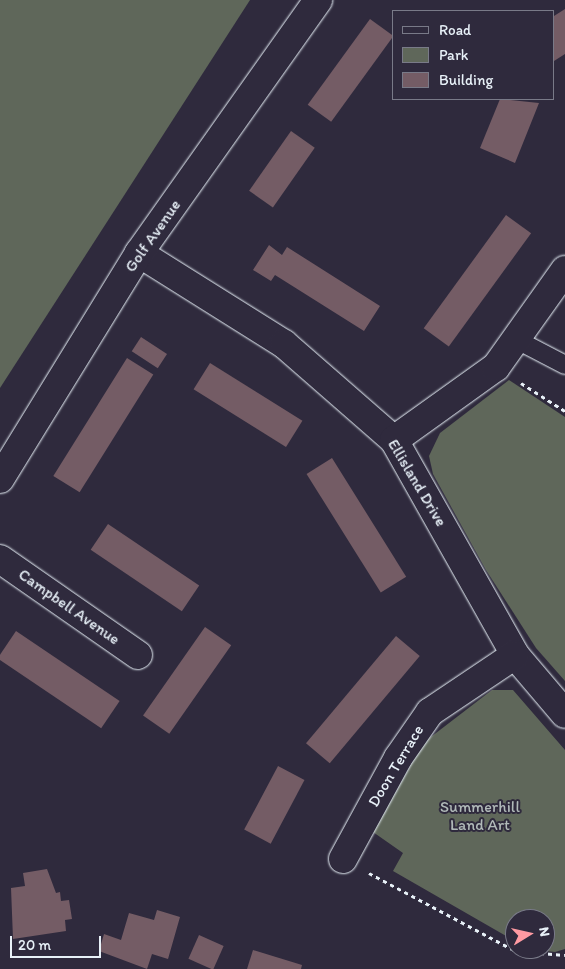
<!DOCTYPE html>
<html>
<head>
<meta charset="utf-8">
<style>
	body { margin:0 }
	#map { position:relative; width:565px; height:969px; overflow:hidden; background:#2f2a3d; font-family:Itim,sans-serif }
	div>[style] { position:absolute }
	.green>* { inset:0; background:#5f675a }
	.building>* { inset:0; background:#745c65; transform-origin:0 0 }
	.path>* { height:3px; margin-top:-1.5px; transform-origin:0; background:repeating-linear-gradient(90deg,#e8f1f8 0 4px,transparent 0 8px) }
	.roads { filter:drop-shadow(0 0 1px #e8f1f8) drop-shadow(0 0 1px #e8f1f8) }
	.lane>* { height:18px; margin:-9px; padding:0 9px; transform-origin:9px; border-radius:9px; background:#2f2a3d }
	.street>* { height:28px; margin:-14px; padding:0 14px; transform-origin:14px; border-radius:14px; background:#2f2a3d }
	span { translate:-50% -50%; white-space:nowrap; text-align:center; line-height:1.15; -webkit-text-stroke:4px #2f2a3d; paint-order:stroke }
	.street-label { font-size:16px; color:#e8f1f8 }
	.park-label { font-size:16px; color:#b1bab9 }
	.legend { position:absolute; left:392px; top:10px; width:162px; height:90px; box-sizing:border-box; background:#2f2a3d; border:1px solid #797a88; margin:0; padding:6px 9px; list-style:none; font-size:15px; color:#e8f1f8 }
	.legend li { display:flex; align-items:center; gap:10px; height:25px }
	.legend b { width:25px; border:1px solid #797a88 }
	.north { position:absolute; left:505px; top:909px; width:50px; height:50px; box-sizing:border-box; background:#2f2a3d; border:1px solid #797a88; border-radius:50%; rotate:81deg; font-size:14px; font-weight:700; line-height:20px; text-align:center; color:#e8f1f8 }
	.north::after { content:''; display:block; margin:auto; width:18px; height:22px; background:#ff9aa2; clip-path:polygon(50% 0,100% 100%,50% 72%,0 100%) }
	.scale { position:absolute; left:10px; top:936px; width:91px; height:22px; box-sizing:border-box; border:2px solid #e8f1f8; border-top:0; padding-left:6px; font-size:15px; line-height:18px; white-space:nowrap; color:#e8f1f8; -webkit-text-stroke:4px #2f2a3d; paint-order:stroke }
</style>
</head>
<body>
<div id="map">
	<div class="green">
		<div style="clip-path:polygon(0 0,250px 0,0 388px)"></div>
		<div style="clip-path:polygon(509px 380px,565px 417px,565px 681px,536px 648px,486px 570px,433px 474px,429px 456px,440px 433px)"></div>
		<div style="clip-path:polygon(492px 690px,513px 690px,565px 750px,565px 949px,555px 952px,529px 949px,545px 949px,545px 919px,515px 919px,515px 941px,393px 871px,403px 853px,373px 832px,423px 743px)"></div>
	</div>
	<div class="building">
		<div style="clip-path:polygon(565px 9px,565px 54px,554px 61px,554px 16px)"></div>
		<div style="left:370px;top:19px;width:29px;height:106px;rotate:36deg"></div>
		<div style="clip-path:polygon(500px 99px,539px 103px,515px 163px,480px 148px)"></div>
		<div style="left:291px;top:131px;width:29px;height:73px;rotate:35deg"></div>
		<div style="left:506px;top:215px;width:31px;height:140px;rotate:36deg"></div>
		<div style="clip-path:polygon(269px 245px,282px 255px,287px 247px,380px 306px,364px 331px,275px 275px,271px 281px,253px 270px)"></div>
		<div style="left:141px;top:337px;width:31px;height:17px;rotate:33deg"></div>
		<div style="left:127px;top:358px;width:31px;height:139px;rotate:32deg"></div>
		<div style="left:210px;top:363px;width:109px;height:31px;rotate:32deg"></div>
		<div style="left:332px;top:458px;width:140px;height:30px;rotate:58deg"></div>
		<div style="left:108px;top:524px;width:110px;height:31px;rotate:34deg"></div>
		<div style="left:205px;top:627px;width:32px;height:108px;rotate:35deg"></div>
		<div style="left:16px;top:631px;width:125px;height:33px;rotate:34deg"></div>
		<div style="left:396px;top:636px;width:31px;height:140px;rotate:40deg"></div>
		<div style="left:278px;top:766px;width:30px;height:72px;rotate:28deg"></div>
		<div style="clip-path:polygon(47px 869px,56px 893px,60px 892px,61px 901px,69px 900px,72px 919px,65px 920px,66px 931px,13px 939px,11px 888px,25px 886px,23px 873px)"></div>
		<div style="clip-path:polygon(157px 910px,180px 917px,168px 959px,152px 954px,147px 969px,99px 951px,104px 934px,121px 940px,129px 913px,154px 920px)"></div>
		<div style="left:199px;top:935px;width:27px;height:26px;rotate:24deg"></div>
		<div style="clip-path:polygon(253px 950px,302px 965px,301px 969px,247px 969px)"></div>
	</div>
	<div class="path">
		<div style="left:521px;top:383px;width:52px;rotate:32.5deg"></div>
		<div style="left:369px;top:873px;width:166px;rotate:28deg"></div>
		<div style="left:516px;top:951px;width:49px;rotate:4.7deg"></div>
	</div>
	<div class="roads">
		<div class="lane">
			<div style="left:517px;top:340px;width:54px;rotate:27.5deg"></div>
		</div>
		<div class="street">
			<div style="left:139px;top:253px;width:171px;rotate:32.1deg"></div>
			<div style="left:284px;top:344px;width:146px;rotate:41.1deg"></div>
			<div style="left:394px;top:440px;width:247px;rotate:60.6deg"></div>
			<div style="left:515px;top:655px;width:77px;rotate:49.7deg"></div>
			<div style="left:394px;top:440px;width:125px;rotate:-35.6deg"></div>
			<div style="left:496px;top:367px;width:119px;rotate:-54.6deg"></div>
			<div style="left:0;top:479px;width:265px;rotate:-58.4deg"></div>
			<div style="left:139px;top:253px;width:310px;rotate:-54.7deg"></div>
			<div style="left:0;top:559px;width:168px;rotate:34.8deg"></div>
			<div style="left:343px;top:859px;width:115px;rotate:-61.4deg"></div>
			<div style="left:398px;top:758px;width:56px;rotate:-55.2deg"></div>
			<div style="left:430px;top:712px;width:102px;rotate:-33.8deg"></div>
		</div>
	</div>
	<div class="street-label">
		<span style="left:153px;top:236px;rotate:-55deg">Golf Avenue</span>
		<span style="left:417px;top:483px;rotate:59deg">Ellisland Drive</span>
		<span style="left:69px;top:607px;rotate:35deg">Campbell Avenue</span>
		<span style="left:396px;top:766px;rotate:-59deg">Doon Terrace</span>
	</div>
	<div class="park-label">
		<span style="left:480px;top:816px">Summerhill<br>Land Art</span>
	</div>
	<ul class="legend">
	<li><b style="height:6px;background:#2f2a3d"></b>Road</li>
	<li><b style="height:14px;background:#5f675a"></b>Park</li>
	<li><b style="height:14px;background:#745c65"></b>Building</li>
	</ul>
	<div class="north">N</div>
	<div class="scale">20 m</div>
</div>
</body>
</html>
